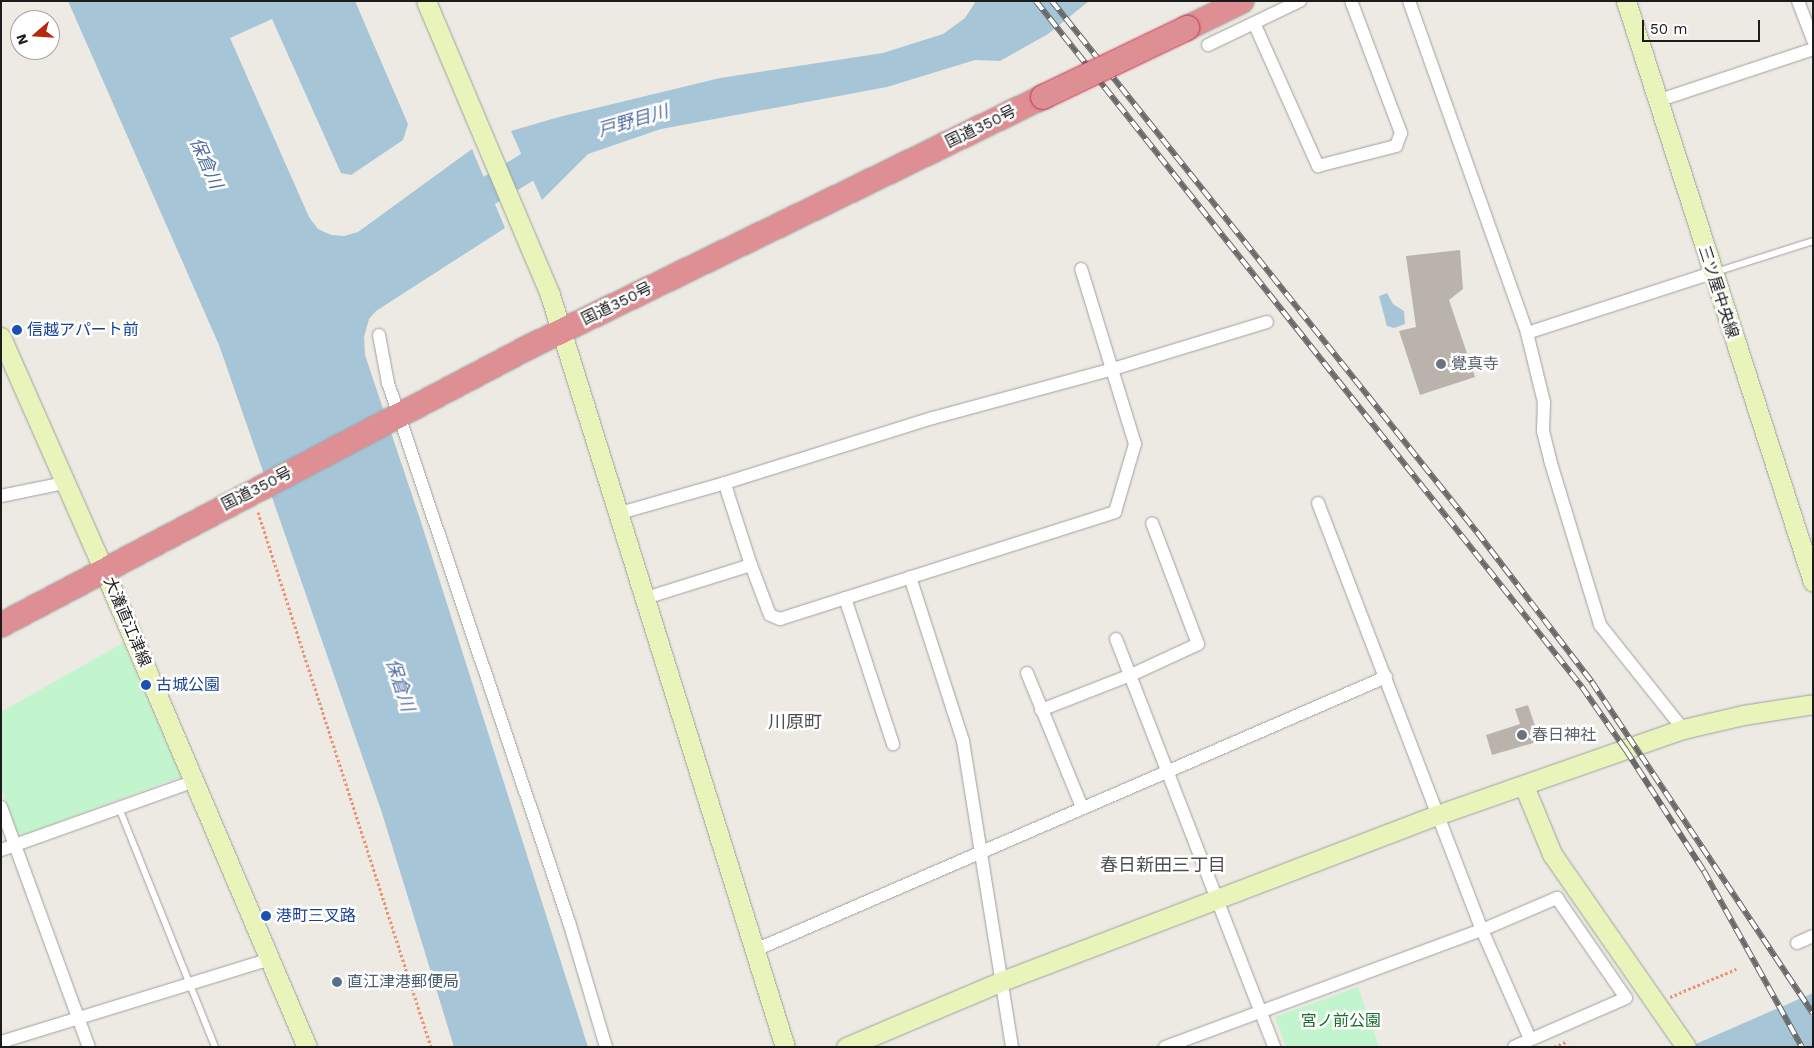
<!DOCTYPE html>
<html>
<head>
<meta charset="utf-8">
<style>
	body { margin:0 }
	#map { position:relative; width:1814px; height:1048px; overflow:hidden; background:#eceae2; font-family:"Work Sans","Noto Sans JP",sans-serif }
	div>[style] { position:absolute }
	.park>* { inset:0; background:#c2f4cd }
	.water>* { inset:0; background:#a6c5d7 }
	.river>* { height:29px; margin:-14.5px; padding:0 14.5px; transform-origin:14.5px; border-radius:14.5px; background:#a6c5d7 }
	.building>* { inset:0; background:#b9b3ac }
	.path>* { height:3px; margin-top:-1.5px; transform-origin:0; background:repeating-linear-gradient(90deg,#ee9072 0 2.5px,transparent 0 5px) }
	.roads { filter:drop-shadow(0 0 1px #a0a0a0) drop-shadow(0 0 1px #a0a0a0) }
	.lane>* { height:6px; margin:-3px; padding:0 3px; transform-origin:3px; border-radius:3px; background:#fff }
	.street>* { height:12px; margin:-6px; padding:0 6px; transform-origin:6px; border-radius:6px; background:#fff }
	.secondary>* { height:19px; margin:-9.5px; padding:0 9.5px; transform-origin:9.5px; border-radius:9.5px; background:#e8f4b9 }
	.highway>* { height:24px; margin:-12px; padding:0 12px; transform-origin:12px; border-radius:12px; background:#de8f93 }
	.rail>* { height:5.5px; margin-top:-2.75px; transform-origin:0; background:repeating-linear-gradient(90deg,#fff 0 11px,#6a6a6a 0 22px); box-sizing:border-box; border-block:1px solid #6a6a6a }
	.bridges { filter:drop-shadow(0 0 1px #c83250) drop-shadow(0 0 1px #c83250) }
	.highway-bridge>* { height:24px; margin:-12px; padding:0 12px; transform-origin:12px; border-radius:12px; background:#de8f93 }
	.dots>* { width:14px; height:14px; translate:-50% -50%; box-sizing:border-box; border:2px solid #fff; border-radius:50% }
	span { translate:-50% -50%; white-space:nowrap; text-align:center; line-height:1.15; -webkit-text-stroke:5px #fff; paint-order:stroke }
	.street-label { font-size:16px; color:#1c1c1c }
	.transit-label { font-size:16px; color:#164399 }
	.left { translate:0 -50%; text-align:left }
	.worship-label { font-size:16px; color:#5b616d }
	.service-label { font-size:16px; color:#4e5e75 }
	.park-label { font-size:16px; color:#147028 }
	.water-label { font-size:18px; color:#516fa3; font-style:italic }
	.neighbourhood-label { font-size:18px; color:#4f4f4f }
	.frame { position:absolute; inset:0; border:2px solid #1c1c1c; pointer-events:none }
	.north { position:absolute; left:10px; top:10px; width:50px; height:50px; box-sizing:border-box; background:#fff; border:1px solid #a4a4a4; border-radius:50%; rotate:251deg; font-size:14px; font-weight:700; line-height:20px; text-align:center; color:#1c1c1c }
	.north::after { content:''; display:block; margin:auto; width:18px; height:22px; background:#b82710; clip-path:polygon(50% 0,100% 100%,50% 72%,0 100%) }
	.scale { position:absolute; left:1642px; top:20px; width:118px; height:22px; box-sizing:border-box; border:2px solid #1c1c1c; border-top:0; padding-left:6px; font-size:15px; line-height:18px; white-space:nowrap; color:#1c1c1c; -webkit-text-stroke:4px #fff; paint-order:stroke }
</style>
</head>
<body>
<div id="map">
	<div class="park">
		<div style="clip-path:polygon(123px 643px,181px 777px,22px 835px,17px 832px,1px 788px,1px 712px)"></div>
		<div style="clip-path:polygon(1358px 987px,1379px 1047px,1286px 1047px,1275px 1017px)"></div>
	</div>
	<div class="water">
		<div style="clip-path:polygon(68px 1px,355px 1px,408px 124px,403px 140px,351px 175px,341px 173px,272px 19px,230px 38px,309px 217px,318px 229px,331px 235px,344px 236px,358px 232px,472px 149px,505px 228px,376px 311px,369px 319px,364px 337px,365px 355px,421px 522px,588px 1047px,454px 1047px,382px 813px,219px 345px)"></div>
		<div style="clip-path:polygon(976px 1px,1089px 1px,1048px 34px,1000px 61px,975px 60px,887px 87px,661px 129px,588px 154px,542px 200px,511px 131px,559px 117px,720px 78px,883px 53px,943px 34px,965px 18px)"></div>
		<div style="clip-path:polygon(1387px 293px,1393px 304px,1404px 311px,1405px 324px,1394px 328px,1387px 326px,1379px 296px)"></div>
		<div style="clip-path:polygon(1813px 993px,1813px 1047px,1689px 1047px,1737px 1026px)"></div>
	</div>
	<div class="river">
		<div style="left:456px;top:210px;width:123px;rotate:-31.4deg"></div>
	</div>
	<div class="building">
		<div style="clip-path:polygon(1460px 250px,1463px 289px,1449px 300px,1475px 377px,1420px 395px,1399px 331px,1416px 327px,1406px 256px)"></div>
		<div style="clip-path:polygon(1528px 705px,1540px 741px,1492px 755px,1486px 735px,1520px 724px,1515px 709px)"></div>
	</div>
	<div class="path">
		<div style="left:258px;top:512px;width:562px;rotate:72.08deg"></div>
		<div style="left:1670px;top:997px;width:72px;rotate:-23deg"></div>
		<div style="left:1554px;top:1047px;width:15px;rotate:-23deg"></div>
	</div>
	<div class="roads">
		<div class="lane">
			<div style="left:1716px;top:272px;width:102px;rotate:-17.7deg"></div>
			<div style="left:119px;top:808px;width:258px;rotate:68.1deg"></div>
		</div>
		<div class="street">
			<div style="left:1409px;top:1px;width:352px;rotate:70.4deg"></div>
			<div style="left:1527px;top:333px;width:71px;rotate:76.2deg"></div>
			<div style="left:1544px;top:402px;width:29px;rotate:92deg"></div>
			<div style="left:1543px;top:431px;width:30px;rotate:76deg"></div>
			<div style="left:1550px;top:460px;width:172px;rotate:73.1deg"></div>
			<div style="left:1600px;top:625px;width:133px;rotate:51.4deg"></div>
			<div style="left:1798px;top:1px;width:42px;rotate:69deg"></div>
			<div style="left:1254px;top:23px;width:157px;rotate:65.9deg"></div>
			<div style="left:1318px;top:166px;width:81px;rotate:-14.4deg"></div>
			<div style="left:1396px;top:146px;width:14px;rotate:-69deg"></div>
			<div style="left:1401px;top:133px;width:141px;rotate:-110.7deg"></div>
			<div style="left:1208px;top:45px;width:102px;rotate:-25.6deg"></div>
			<div style="left:1657px;top:101px;width:164px;rotate:-18.4deg"></div>
			<div style="left:1527px;top:333px;width:194px;rotate:-18deg"></div>
			<div style="left:379px;top:335px;width:49px;rotate:79.4deg"></div>
			<div style="left:388px;top:383px;width:569px;rotate:71.44deg"></div>
			<div style="left:569px;top:922px;width:130px;rotate:73.5deg"></div>
			<div style="left:725px;top:483px;width:218px;rotate:-17.4deg"></div>
			<div style="left:933px;top:418px;width:187px;rotate:-15.2deg"></div>
			<div style="left:1113px;top:369px;width:161px;rotate:-17deg"></div>
			<div style="left:1px;top:496px;width:64px;rotate:-11.7deg"></div>
			<div style="left:1318px;top:503px;width:457px;rotate:69deg"></div>
			<div style="left:1482px;top:930px;width:119px;rotate:66.2deg"></div>
			<div style="left:620px;top:513px;width:109px;rotate:-15.9deg"></div>
			<div style="left:725px;top:483px;width:11px;rotate:75deg"></div>
			<div style="left:728px;top:494px;width:75px;rotate:72.1deg"></div>
			<div style="left:751px;top:565px;width:110px;rotate:162.6deg"></div>
			<div style="left:751px;top:565px;width:53px;rotate:69.2deg"></div>
			<div style="left:770px;top:615px;width:11px;rotate:22deg"></div>
			<div style="left:780px;top:619px;width:352px;rotate:-17.7deg"></div>
			<div style="left:1115px;top:512px;width:71px;rotate:-73.6deg"></div>
			<div style="left:1135px;top:444px;width:183px;rotate:-107.1deg"></div>
			<div style="left:910px;top:577px;width:172px;rotate:72.1deg"></div>
			<div style="left:963px;top:741px;width:310px;rotate:80.9deg"></div>
			<div style="left:845px;top:598px;width:154px;rotate:71.8deg"></div>
			<div style="left:1116px;top:639px;width:438px;rotate:68.8deg"></div>
			<div style="left:1027px;top:673px;width:145px;rotate:67.7deg"></div>
			<div style="left:1041px;top:710px;width:97px;rotate:-21.3deg"></div>
			<div style="left:1131px;top:675px;width:74px;rotate:-24.8deg"></div>
			<div style="left:1198px;top:644px;width:129px;rotate:-110.8deg"></div>
			<div style="left:1px;top:807px;width:256px;rotate:69.9deg"></div>
			<div style="left:1px;top:850px;width:206px;rotate:-19.6deg"></div>
			<div style="left:1797px;top:943px;width:17px;rotate:-24deg"></div>
			<div style="left:753px;top:951px;width:690px;rotate:-23.41deg"></div>
			<div style="left:1px;top:1042px;width:282px;rotate:-17.1deg"></div>
			<div style="left:1165px;top:1047px;width:338px;rotate:-20.3deg"></div>
			<div style="left:1482px;top:930px;width:82px;rotate:-23.1deg"></div>
			<div style="left:1557px;top:898px;width:121px;rotate:55.4deg"></div>
			<div style="left:1626px;top:998px;width:122px;rotate:156.4deg"></div>
		</div>
		<div class="secondary">
			<div style="left:426px;top:1px;width:319px;rotate:67.1deg"></div>
			<div style="left:550px;top:295px;width:788px;rotate:72.65deg"></div>
			<div style="left:1626px;top:1px;width:610px;rotate:72.16deg"></div>
			<div style="left:1px;top:337px;width:255px;rotate:66.2deg"></div>
			<div style="left:104px;top:570px;width:518px;rotate:66.95deg"></div>
			<div style="left:1524px;top:786px;width:74px;rotate:67.6deg"></div>
			<div style="left:1552px;top:854px;width:235px;rotate:55.2deg"></div>
			<div style="left:846px;top:1047px;width:169px;rotate:-22.9deg"></div>
			<div style="left:1002px;top:981px;width:466px;rotate:-20.9deg"></div>
			<div style="left:1437px;top:815px;width:261px;rotate:-19.3deg"></div>
			<div style="left:1683px;top:729px;width:62px;rotate:-13.1deg"></div>
			<div style="left:1743px;top:715px;width:71px;rotate:-8.9deg"></div>
		</div>
		<div class="highway">
			<div style="left:1187px;top:28px;width:61px;rotate:-26.1deg"></div>
			<div style="left:1px;top:625px;width:597px;rotate:-27.77deg"></div>
			<div style="left:529px;top:347px;width:572px;rotate:-25.94deg"></div>
		</div>
	</div>
	<div class="rail">
		<div style="left:1036px;top:1px;width:877px;rotate:51.48deg"></div>
		<div style="left:1582px;top:687px;width:77px;rotate:55.1deg"></div>
		<div style="left:1626px;top:750px;width:144px;rotate:57.2deg"></div>
		<div style="left:1704px;top:871px;width:201px;rotate:60.9deg"></div>
		<div style="left:1052px;top:1px;width:680px;rotate:51.33deg"></div>
		<div style="left:1477px;top:532px;width:189px;rotate:52.5deg"></div>
		<div style="left:1592px;top:682px;width:398px;rotate:56.3deg"></div>
	</div>
	<div class="bridges">
		<div class="highway-bridge">
			<div style="left:1043px;top:97px;width:160px;rotate:-25.6deg"></div>
		</div>
	</div>
	<div class="dots">
		<div style="left:17px;top:330px;background:#1a4fb4"></div>
		<div style="left:1441px;top:364px;background:#6b7280"></div>
		<div style="left:146px;top:685px;background:#1a4fb4"></div>
		<div style="left:1522px;top:735px;background:#6b7280"></div>
		<div style="left:266px;top:916px;background:#1a4fb4"></div>
		<div style="left:337px;top:982px;background:#5c6f8a"></div>
	</div>
	<div class="street-label">
		<span style="left:981px;top:127px;rotate:-26deg">国道350号</span>
		<span style="left:1718px;top:292px;rotate:72deg">三ツ屋中央線</span>
		<span style="left:617px;top:304px;rotate:-26deg">国道350号</span>
		<span style="left:257px;top:489px;rotate:-27deg">国道350号</span>
		<span style="left:127px;top:622px;rotate:67deg">大瀁直江津線</span>
	</div>
	<div class="transit-label">
		<span class="left" style="left:27px;top:330px">信越アパート前</span>
		<span class="left" style="left:156px;top:685px">古城公園</span>
		<span class="left" style="left:276px;top:916px">港町三叉路</span>
	</div>
	<div class="worship-label">
		<span class="left" style="left:1451px;top:364px">覺真寺</span>
		<span class="left" style="left:1532px;top:735px">春日神社</span>
	</div>
	<div class="service-label">
		<span class="left" style="left:347px;top:982px">直江津港郵便局</span>
	</div>
	<div class="park-label">
		<span style="left:1341px;top:1021px">宮ノ前公園</span>
	</div>
	<div class="water-label">
		<span style="left:633px;top:121px;rotate:-16deg">戸野目川</span>
		<span style="left:206px;top:163px;rotate:66deg">保倉川</span>
		<span style="left:400px;top:685px;rotate:72deg">保倉川</span>
	</div>
	<div class="neighbourhood-label">
		<span style="left:795px;top:722px">川原町</span>
		<span style="left:1163px;top:865px">春日新田三丁目</span>
	</div>
	<div class="frame"></div>
	<div class="north">N</div>
	<div class="scale">50 m</div>
</div>
</body>
</html>
